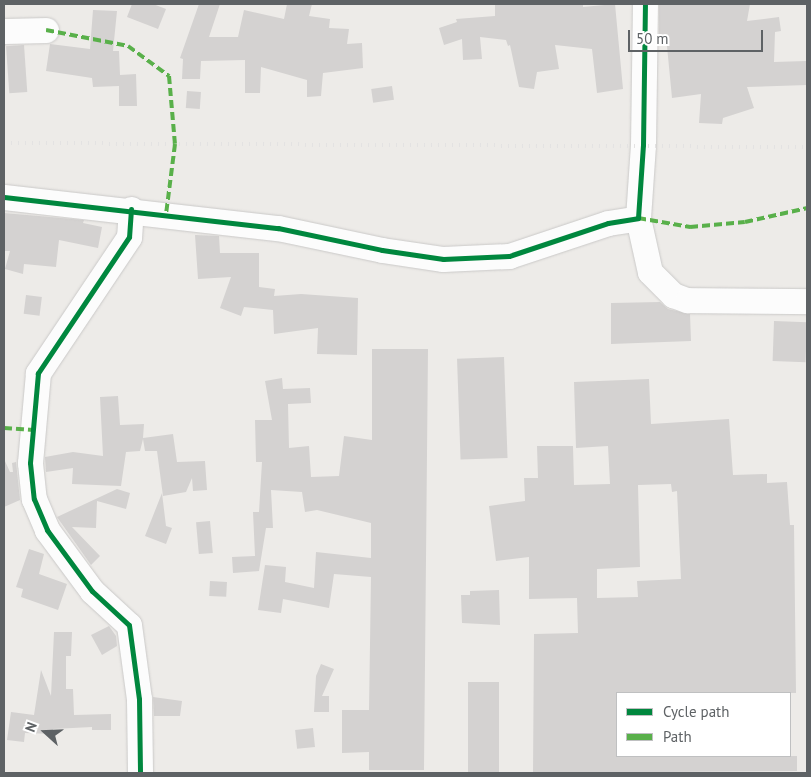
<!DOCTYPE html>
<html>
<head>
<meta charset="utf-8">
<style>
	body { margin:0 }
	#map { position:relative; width:811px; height:777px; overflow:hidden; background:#edebe8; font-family:"PT Sans",sans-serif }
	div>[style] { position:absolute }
	.building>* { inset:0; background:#d4d2d1; transform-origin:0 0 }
	.roads { filter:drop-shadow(0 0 1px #cac9c8) drop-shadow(0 0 1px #cac9c8) }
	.minor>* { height:25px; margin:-12.5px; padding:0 12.5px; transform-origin:12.5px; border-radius:12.5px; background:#fcfcfc }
	.rail>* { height:4px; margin-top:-2px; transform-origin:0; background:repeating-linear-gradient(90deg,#e3e2e2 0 1px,transparent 0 7px) }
	.quiet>* { height:4px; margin-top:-2px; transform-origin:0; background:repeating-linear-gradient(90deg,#59b04a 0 8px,transparent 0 12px) }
	.cycleway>* { height:5px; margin:-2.5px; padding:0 2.5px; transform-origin:2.5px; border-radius:2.5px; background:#00873e }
	span { translate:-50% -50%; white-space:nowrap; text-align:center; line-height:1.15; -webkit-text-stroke:4px #fff; paint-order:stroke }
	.frame { position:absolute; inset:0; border:5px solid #5e6265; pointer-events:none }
	.legend { position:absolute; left:616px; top:692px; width:175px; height:65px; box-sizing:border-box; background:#fff; border:1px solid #bfc0c1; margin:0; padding:6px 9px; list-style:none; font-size:15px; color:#5e6265 }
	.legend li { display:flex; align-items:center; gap:10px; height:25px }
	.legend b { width:25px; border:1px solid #bfc0c1 }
	.north { position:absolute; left:20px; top:707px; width:50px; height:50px; -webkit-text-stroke:4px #fff; paint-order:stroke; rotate:290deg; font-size:14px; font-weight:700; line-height:20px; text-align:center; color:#5e6265 }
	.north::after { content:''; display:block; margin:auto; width:18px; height:22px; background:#5e6265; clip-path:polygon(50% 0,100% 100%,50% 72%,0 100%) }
	.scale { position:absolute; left:628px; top:30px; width:135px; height:22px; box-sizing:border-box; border:2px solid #5e6265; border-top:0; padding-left:6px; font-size:15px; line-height:18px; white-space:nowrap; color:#5e6265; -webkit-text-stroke:4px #fff; paint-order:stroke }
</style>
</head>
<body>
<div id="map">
	<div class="building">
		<div style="clip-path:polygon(132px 4px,153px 4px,166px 9px,158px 29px,127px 17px)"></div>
		<div style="clip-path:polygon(199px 4px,220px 4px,209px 37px,238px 37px,244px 10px,284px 19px,287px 4px,312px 4px,309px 16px,330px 19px,329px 28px,349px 29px,347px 44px,362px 43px,363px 68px,323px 73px,321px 96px,307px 97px,307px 80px,261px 67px,260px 93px,245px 93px,245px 60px,201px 61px,200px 79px,182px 79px,183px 59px,180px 58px)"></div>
		<div style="clip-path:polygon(495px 4px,583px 4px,583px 7px,615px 4px,623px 89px,597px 93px,592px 49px,555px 45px,559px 69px,537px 72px,534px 89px,519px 87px,510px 45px,508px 46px,506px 40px,480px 37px,482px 59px,463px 60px,462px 39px,444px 45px,439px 28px,457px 22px,456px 19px,495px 16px)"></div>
		<div style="clip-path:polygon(659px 4px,750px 4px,747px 21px,779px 17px,781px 31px,775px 32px,774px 62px,806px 61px,807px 85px,747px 87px,754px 108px,723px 118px,722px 124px,699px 123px,701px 94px,672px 98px,666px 36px,659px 36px)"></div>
		<div style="clip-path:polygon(93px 10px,117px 11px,113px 51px,119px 51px,120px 75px,136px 74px,137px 106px,119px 106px,119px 86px,93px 87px,92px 78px,46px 71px,50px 44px,90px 49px)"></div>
		<div style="left:24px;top:45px;width:47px;height:18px;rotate:86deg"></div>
		<div style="left:392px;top:86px;width:14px;height:21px;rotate:82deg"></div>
		<div style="left:187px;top:91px;width:14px;height:17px;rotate:4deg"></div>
		<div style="clip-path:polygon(4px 213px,84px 220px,83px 223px,102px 227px,98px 248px,59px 240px,56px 267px,24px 264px,23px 274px,5px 269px,10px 251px,4px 251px)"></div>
		<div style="clip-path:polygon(195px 235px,219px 236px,220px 253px,259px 253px,259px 287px,275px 289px,274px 296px,301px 294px,358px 298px,357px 355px,317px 354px,318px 328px,274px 334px,273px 310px,244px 307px,241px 316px,220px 308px,231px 277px,198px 279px)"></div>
		<div style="left:26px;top:295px;width:16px;height:19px;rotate:7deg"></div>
		<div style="clip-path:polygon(660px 302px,668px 309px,690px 314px,691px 341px,611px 344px,611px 303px)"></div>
		<div style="left:774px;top:321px;width:33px;height:40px;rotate:2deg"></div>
		<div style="clip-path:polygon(372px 349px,428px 349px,424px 770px,369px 770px,369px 752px,342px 753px,342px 710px,369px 710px,371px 577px,334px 574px,329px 608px,283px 599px,281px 613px,258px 610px,265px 565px,286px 567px,285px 582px,314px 588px,316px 552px,371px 558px,371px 523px,317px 510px,305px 512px,302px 492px,271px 490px,273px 528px,266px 528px,259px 571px,233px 573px,232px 557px,255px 556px,253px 512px,259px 512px,262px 462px,256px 462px,255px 420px,272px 420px,265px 381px,282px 378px,283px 389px,310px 388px,311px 403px,288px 404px,289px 448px,309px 446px,311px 477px,339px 476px,344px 436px,372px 440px)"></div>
		<div style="left:504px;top:357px;width:101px;height:47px;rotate:88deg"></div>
		<div style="clip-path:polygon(evenodd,649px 379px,651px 424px,729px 419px,733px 475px,767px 474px,767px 483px,787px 482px,790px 525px,794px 525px,796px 693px,617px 693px,617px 756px,797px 756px,797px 771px,533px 773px,534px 634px,578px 633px,577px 598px,529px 599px,529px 557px,496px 561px,489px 506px,525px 501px,524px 478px,538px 478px,537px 446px,573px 446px,574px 485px,610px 484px,608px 446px,576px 448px,574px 382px,649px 379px,671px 484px,672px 492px,677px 491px,681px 579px,637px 581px,638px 597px,597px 598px,597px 569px,640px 567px,638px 485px,671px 484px)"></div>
		<div style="clip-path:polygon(118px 396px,120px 425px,144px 424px,143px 438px,173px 434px,177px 462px,205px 461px,207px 490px,193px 491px,192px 478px,186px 492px,163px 496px,157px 451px,145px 451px,143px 439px,140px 451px,126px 452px,121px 486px,72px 484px,73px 468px,46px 472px,45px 457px,73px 452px,103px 456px,100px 397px)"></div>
		<div style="clip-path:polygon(4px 459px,10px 472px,13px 472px,12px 463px,16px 462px,20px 500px,4px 507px)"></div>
		<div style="clip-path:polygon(117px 489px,130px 493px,126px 509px,97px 501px,96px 528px,72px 527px,100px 556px,91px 565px,57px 517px)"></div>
		<div style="clip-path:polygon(162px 493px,166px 526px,172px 528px,166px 544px,145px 536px)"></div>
		<div style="left:210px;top:521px;width:32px;height:14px;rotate:85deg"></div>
		<div style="clip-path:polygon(29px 549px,44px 554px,39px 574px,67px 584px,58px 610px,21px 597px,23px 589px,16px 587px)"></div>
		<div style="left:210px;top:581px;width:17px;height:15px;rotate:3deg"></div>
		<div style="clip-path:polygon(499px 590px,500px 625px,462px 623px,461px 595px,470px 595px,470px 591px)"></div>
		<div style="clip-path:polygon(109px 626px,116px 636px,117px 646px,102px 655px,91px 635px)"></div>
		<div style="clip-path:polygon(54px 632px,72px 632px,71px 656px,66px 656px,66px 689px,73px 689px,74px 715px,111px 714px,111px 730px,92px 730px,92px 727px,53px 729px,53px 734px,25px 733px,24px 742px,7px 740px,11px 712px,34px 715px,41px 670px,51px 696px)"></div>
		<div style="clip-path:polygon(321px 664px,334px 669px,322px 696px,329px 696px,329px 712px,314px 712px,316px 676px)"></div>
		<div style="left:468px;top:682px;width:31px;height:91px"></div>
		<div style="clip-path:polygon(153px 697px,182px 701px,180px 716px,154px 716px)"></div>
		<div style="left:313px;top:728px;width:19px;height:18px;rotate:84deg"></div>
	</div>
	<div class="roads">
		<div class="minor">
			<div style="left:4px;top:31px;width:42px;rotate:-1.4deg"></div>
			<div style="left:4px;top:197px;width:276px;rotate:6.5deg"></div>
			<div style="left:278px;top:228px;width:106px;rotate:11.9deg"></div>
			<div style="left:382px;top:250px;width:62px;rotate:8.4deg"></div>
			<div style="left:443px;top:259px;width:66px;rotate:-2.6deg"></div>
			<div style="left:509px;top:256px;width:104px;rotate:-18.4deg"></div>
			<div style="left:608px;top:223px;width:30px;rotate:-9deg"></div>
			<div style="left:638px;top:218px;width:73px;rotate:-86.1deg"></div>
			<div style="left:643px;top:145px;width:141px;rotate:-89.2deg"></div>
			<div style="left:131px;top:209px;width:28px;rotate:94deg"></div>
			<div style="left:129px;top:237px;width:164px;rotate:123.8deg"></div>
			<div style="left:38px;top:373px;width:90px;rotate:95.1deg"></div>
			<div style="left:30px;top:463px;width:36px;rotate:84deg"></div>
			<div style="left:34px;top:499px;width:34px;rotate:67deg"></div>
			<div style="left:47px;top:530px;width:76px;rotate:53.6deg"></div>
			<div style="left:92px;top:591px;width:50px;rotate:42.6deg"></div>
			<div style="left:129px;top:625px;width:75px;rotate:82.3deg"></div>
			<div style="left:139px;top:699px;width:74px;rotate:89.2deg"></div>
			<div style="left:638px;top:218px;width:55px;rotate:77.5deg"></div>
			<div style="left:650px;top:272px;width:33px;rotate:45deg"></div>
			<div style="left:673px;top:295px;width:15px;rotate:20deg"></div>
			<div style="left:687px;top:300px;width:120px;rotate:0.5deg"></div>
		</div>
	</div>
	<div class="rail">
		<div style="left:4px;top:143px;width:803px;rotate:0.29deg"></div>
	</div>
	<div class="quiet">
		<div style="left:46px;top:30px;width:84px;rotate:11deg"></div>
		<div style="left:128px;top:46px;width:51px;rotate:36.2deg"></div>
		<div style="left:169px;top:76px;width:68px;rotate:85deg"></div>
		<div style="left:175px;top:144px;width:71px;rotate:97.3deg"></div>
		<div style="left:638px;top:218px;width:53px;rotate:9.8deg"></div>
		<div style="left:690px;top:227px;width:55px;rotate:-5.2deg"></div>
		<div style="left:745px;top:222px;width:64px;rotate:-12.7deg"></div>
		<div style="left:4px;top:428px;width:30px;rotate:4deg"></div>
	</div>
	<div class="cycleway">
		<div style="left:4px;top:197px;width:276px;rotate:6.5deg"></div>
		<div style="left:278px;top:228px;width:106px;rotate:11.9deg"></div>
		<div style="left:382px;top:250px;width:62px;rotate:8.4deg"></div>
		<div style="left:443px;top:259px;width:66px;rotate:-2.6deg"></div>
		<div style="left:509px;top:256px;width:104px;rotate:-18.4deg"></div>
		<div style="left:608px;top:223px;width:30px;rotate:-9deg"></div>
		<div style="left:638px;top:218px;width:73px;rotate:-86.1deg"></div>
		<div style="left:643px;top:145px;width:141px;rotate:-89.2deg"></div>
		<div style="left:131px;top:209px;width:28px;rotate:94deg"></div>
		<div style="left:129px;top:237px;width:164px;rotate:123.8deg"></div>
		<div style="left:38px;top:373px;width:90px;rotate:95.1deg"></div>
		<div style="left:30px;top:463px;width:36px;rotate:84deg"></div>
		<div style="left:34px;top:499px;width:34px;rotate:67deg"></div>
		<div style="left:47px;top:530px;width:76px;rotate:53.6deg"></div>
		<div style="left:92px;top:591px;width:50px;rotate:42.6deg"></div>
		<div style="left:129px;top:625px;width:75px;rotate:82.3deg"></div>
		<div style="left:139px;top:699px;width:74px;rotate:89.2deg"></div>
	</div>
	<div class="frame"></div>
	<ul class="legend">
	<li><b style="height:6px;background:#00873e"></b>Cycle path</li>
	<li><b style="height:6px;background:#59b04a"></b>Path</li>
	</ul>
	<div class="north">N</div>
	<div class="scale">50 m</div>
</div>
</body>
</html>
